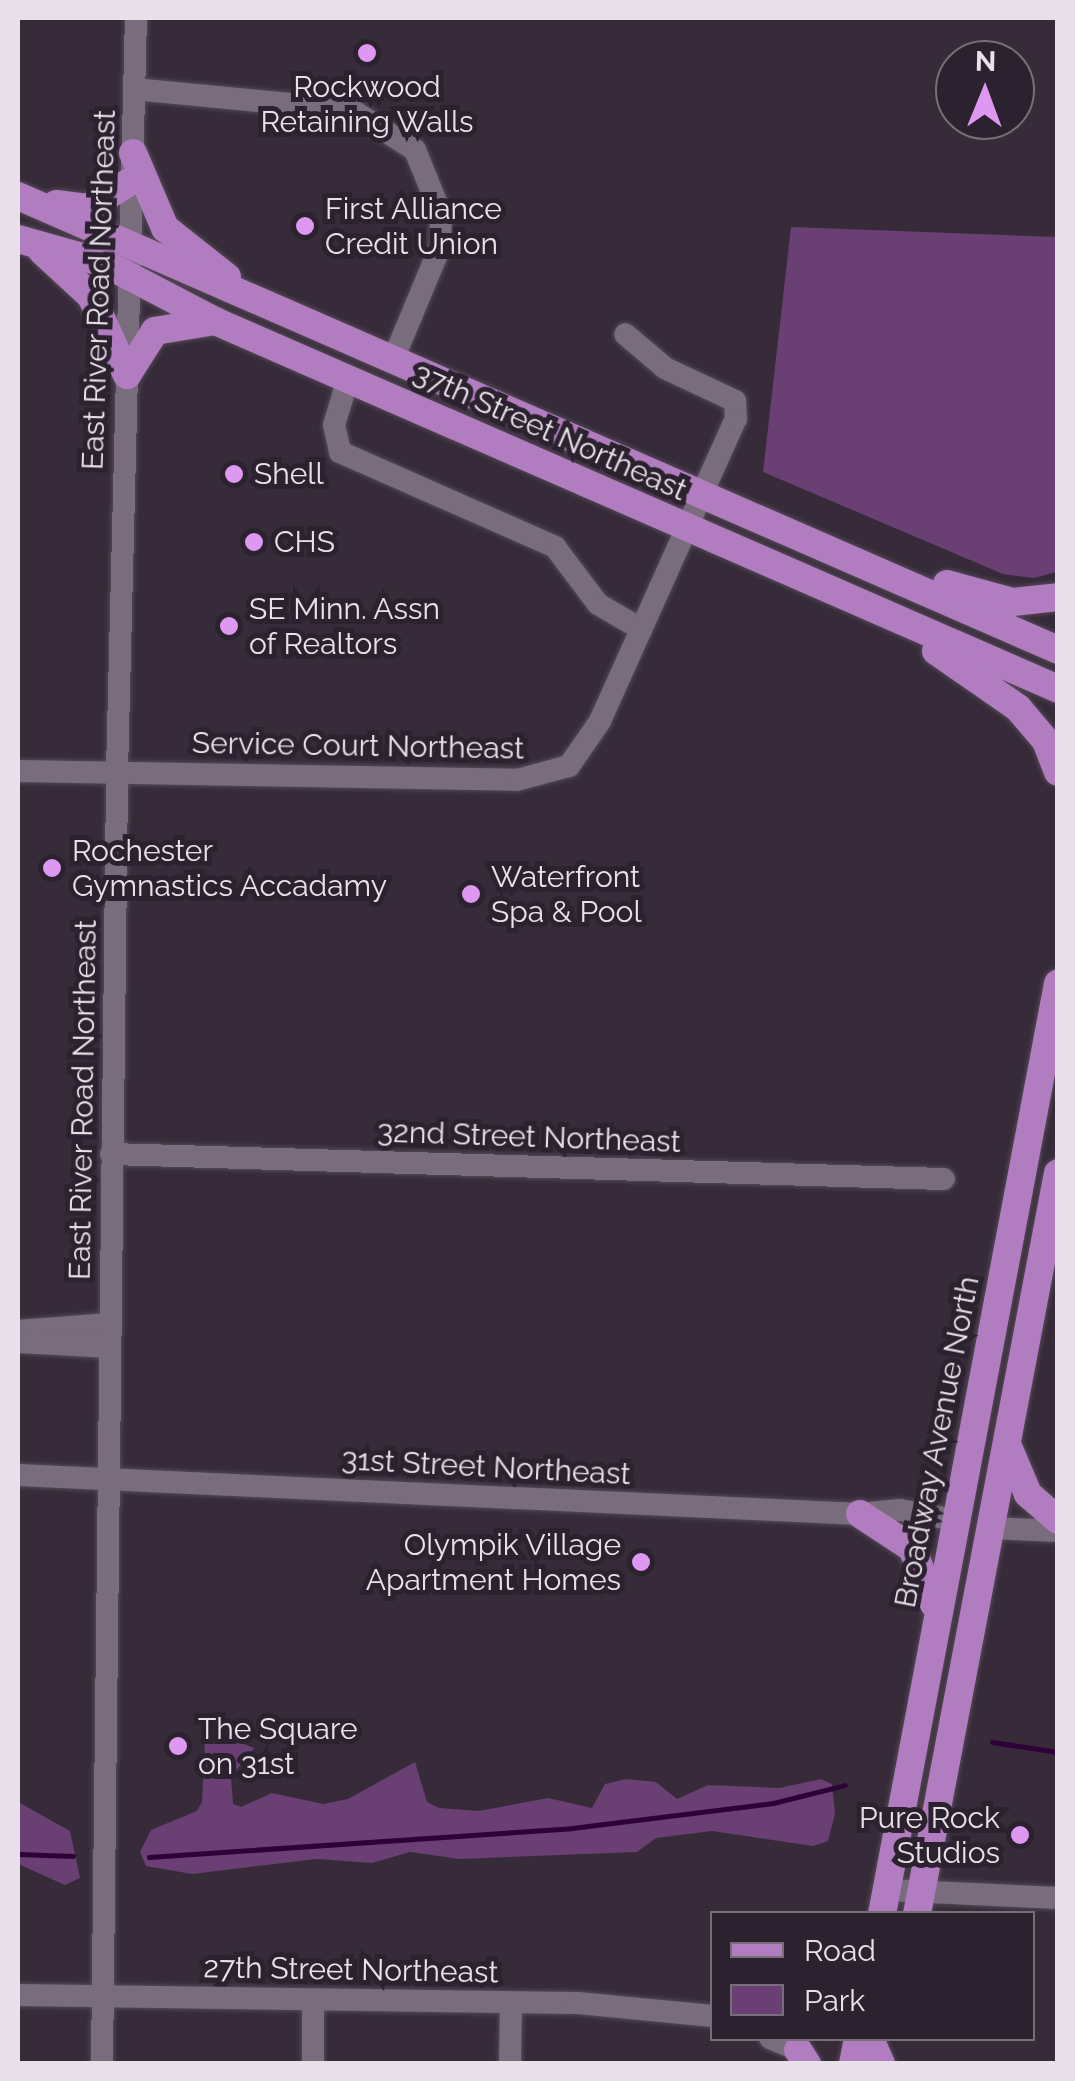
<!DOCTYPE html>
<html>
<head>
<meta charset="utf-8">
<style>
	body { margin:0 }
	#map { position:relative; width:1075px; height:2081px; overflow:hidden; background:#372b3a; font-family:Raleway,sans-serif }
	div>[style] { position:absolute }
	.green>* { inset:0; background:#693f74 }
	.stream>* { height:5px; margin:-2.5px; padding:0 2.5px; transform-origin:2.5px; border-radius:2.5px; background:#2e0238 }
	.roads { filter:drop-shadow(0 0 2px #534955) drop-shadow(0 0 2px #534955) }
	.minor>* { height:22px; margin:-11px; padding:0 11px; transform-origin:11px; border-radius:11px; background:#796c7d }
	.major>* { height:28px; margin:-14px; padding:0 14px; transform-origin:14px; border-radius:14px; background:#b17cc0 }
	.dots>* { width:28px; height:28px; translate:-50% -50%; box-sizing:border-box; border:5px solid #2c222f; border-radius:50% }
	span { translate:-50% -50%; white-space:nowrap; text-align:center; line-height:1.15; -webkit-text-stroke:10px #2c222f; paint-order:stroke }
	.poi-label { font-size:30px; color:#e9e1ea }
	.left { translate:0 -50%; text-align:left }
	.right { translate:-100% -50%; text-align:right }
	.street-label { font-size:30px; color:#e9e1ea }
	.frame { position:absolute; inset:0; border:20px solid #e9e1ea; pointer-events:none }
	.legend { position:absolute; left:710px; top:1911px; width:325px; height:130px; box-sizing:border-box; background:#2c222f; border:2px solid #786e7a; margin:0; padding:12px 18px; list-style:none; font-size:30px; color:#e9e1ea }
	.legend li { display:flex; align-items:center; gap:20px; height:50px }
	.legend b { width:50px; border:2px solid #786e7a }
	.north { position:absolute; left:935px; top:40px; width:100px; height:100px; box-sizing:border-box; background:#2c222f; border:2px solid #786e7a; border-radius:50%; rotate:1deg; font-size:28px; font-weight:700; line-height:40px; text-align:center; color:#e9e1ea }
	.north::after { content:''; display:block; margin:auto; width:35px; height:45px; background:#df98f1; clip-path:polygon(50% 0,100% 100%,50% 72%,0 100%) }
</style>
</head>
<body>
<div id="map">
	<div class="green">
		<div style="clip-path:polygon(791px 227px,1057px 237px,1057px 572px,1033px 578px,1003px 574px,763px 472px)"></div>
		<div style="clip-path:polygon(231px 1739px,254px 1748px,231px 1777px,233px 1804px,241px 1807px,272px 1793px,323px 1804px,348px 1799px,415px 1762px,427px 1802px,439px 1808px,479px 1811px,548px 1798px,592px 1808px,605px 1784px,626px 1779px,656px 1782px,677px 1799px,708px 1785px,779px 1788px,821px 1779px,832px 1784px,835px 1814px,828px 1841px,813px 1846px,712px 1831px,656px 1838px,637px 1852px,460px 1859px,410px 1852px,372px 1863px,316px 1859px,192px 1874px,146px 1866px,140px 1852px,151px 1830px,197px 1811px,202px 1802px,205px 1742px)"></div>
		<div style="clip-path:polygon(18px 1802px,70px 1831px,80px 1878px,65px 1885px,18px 1864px)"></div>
	</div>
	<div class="stream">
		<div style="left:992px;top:1742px;width:67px;rotate:8.6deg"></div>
		<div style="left:18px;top:1854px;width:55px;rotate:2.1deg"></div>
		<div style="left:149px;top:1857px;width:424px;rotate:-3.9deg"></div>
		<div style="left:572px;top:1828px;width:203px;rotate:-7.1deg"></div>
		<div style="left:773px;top:1803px;width:74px;rotate:-14deg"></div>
	</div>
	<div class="roads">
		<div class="minor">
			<div style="left:134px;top:89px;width:219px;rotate:5.5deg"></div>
			<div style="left:352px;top:110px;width:75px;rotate:32.4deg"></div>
			<div style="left:415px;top:150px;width:69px;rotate:67.9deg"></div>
			<div style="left:441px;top:214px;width:33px;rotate:92deg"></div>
			<div style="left:440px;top:247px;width:122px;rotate:112.6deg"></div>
			<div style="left:348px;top:379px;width:48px;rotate:106.9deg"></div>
			<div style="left:334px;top:425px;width:28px;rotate:77deg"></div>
			<div style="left:340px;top:452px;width:235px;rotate:23.8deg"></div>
			<div style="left:555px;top:547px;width:71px;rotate:53deg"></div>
			<div style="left:598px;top:604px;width:50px;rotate:30.2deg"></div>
			<div style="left:18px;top:771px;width:499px;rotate:1deg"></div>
			<div style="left:517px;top:780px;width:54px;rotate:-15.1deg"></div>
			<div style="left:569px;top:766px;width:55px;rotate:-55.4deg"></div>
			<div style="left:600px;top:721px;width:331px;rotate:-65.8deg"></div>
			<div style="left:736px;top:419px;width:18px;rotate:-93deg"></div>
			<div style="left:735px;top:401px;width:77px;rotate:-154.8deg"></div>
			<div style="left:665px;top:368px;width:52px;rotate:-139.6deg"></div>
			<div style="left:111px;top:1154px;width:833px;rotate:1.72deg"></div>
			<div style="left:18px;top:1331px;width:92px;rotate:-4.4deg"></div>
			<div style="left:18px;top:1342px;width:92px;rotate:3.1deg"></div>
			<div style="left:18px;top:1475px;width:843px;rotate:2.65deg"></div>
			<div style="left:860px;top:1514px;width:40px;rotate:-5.7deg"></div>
			<div style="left:900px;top:1510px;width:56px;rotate:10.3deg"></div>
			<div style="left:991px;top:1528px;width:67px;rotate:2.6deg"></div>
			<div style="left:887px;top:1890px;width:171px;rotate:2.7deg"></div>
			<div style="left:18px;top:1995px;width:560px;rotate:0.82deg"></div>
			<div style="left:578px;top:2003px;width:135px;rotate:5.5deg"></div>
			<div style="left:770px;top:2038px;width:30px;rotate:23deg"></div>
			<div style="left:102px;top:2064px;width:1292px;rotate:-89.33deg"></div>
			<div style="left:117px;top:772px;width:754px;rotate:-88.56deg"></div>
			<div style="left:313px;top:2064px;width:64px;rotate:-90deg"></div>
			<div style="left:510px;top:2064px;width:62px;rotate:-89.1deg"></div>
		</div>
		<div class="major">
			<div style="left:133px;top:153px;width:82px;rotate:66.9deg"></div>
			<div style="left:165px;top:228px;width:79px;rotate:38.3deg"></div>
			<div style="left:18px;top:196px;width:1135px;rotate:23.58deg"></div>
			<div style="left:56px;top:204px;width:32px;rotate:7deg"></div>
			<div style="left:88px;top:208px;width:51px;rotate:-32.1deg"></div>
			<div style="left:18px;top:239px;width:89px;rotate:15.6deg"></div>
			<div style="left:104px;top:263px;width:125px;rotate:27.6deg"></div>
			<div style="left:215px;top:321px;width:920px;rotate:23.58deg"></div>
			<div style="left:42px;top:251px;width:67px;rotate:42.6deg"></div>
			<div style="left:91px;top:296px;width:87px;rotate:65.5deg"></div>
			<div style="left:127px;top:375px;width:52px;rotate:-57.5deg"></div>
			<div style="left:155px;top:331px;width:61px;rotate:-9.5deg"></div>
			<div style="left:947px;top:584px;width:68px;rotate:15.3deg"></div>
			<div style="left:1013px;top:602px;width:45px;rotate:-6.3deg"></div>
			<div style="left:936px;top:651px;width:100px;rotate:34.8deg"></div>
			<div style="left:1018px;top:708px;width:43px;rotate:49.7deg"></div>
			<div style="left:1046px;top:741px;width:33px;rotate:69deg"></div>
			<div style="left:1007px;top:1444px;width:54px;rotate:67.2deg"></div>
			<div style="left:1028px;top:1494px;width:40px;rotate:41deg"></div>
			<div style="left:860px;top:1514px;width:62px;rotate:33.2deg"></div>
			<div style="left:912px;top:1548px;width:60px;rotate:68.6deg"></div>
			<div style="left:882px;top:1914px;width:947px;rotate:-79.29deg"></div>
			<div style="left:917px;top:1914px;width:754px;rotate:-79.23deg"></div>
			<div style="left:858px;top:2038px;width:19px;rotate:32deg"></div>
			<div style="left:874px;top:2048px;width:17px;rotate:66deg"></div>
			<div style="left:798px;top:2050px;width:17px;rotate:57deg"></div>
			<div style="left:853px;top:2064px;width:26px;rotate:-79deg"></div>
		</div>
	</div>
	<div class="dots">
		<div style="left:367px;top:53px;background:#df98f1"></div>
		<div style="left:305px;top:226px;background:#df98f1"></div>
		<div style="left:234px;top:474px;background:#df98f1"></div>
		<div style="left:254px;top:542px;background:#df98f1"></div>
		<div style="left:229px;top:626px;background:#df98f1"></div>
		<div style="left:52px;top:868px;background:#df98f1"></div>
		<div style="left:471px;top:894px;background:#df98f1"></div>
		<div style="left:641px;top:1562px;background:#df98f1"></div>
		<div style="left:178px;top:1746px;background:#df98f1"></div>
		<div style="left:1020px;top:1835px;background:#df98f1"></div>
	</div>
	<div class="poi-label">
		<span style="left:367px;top:104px">Rockwood<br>Retaining Walls</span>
		<span class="left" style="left:325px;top:226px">First Alliance<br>Credit Union</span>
		<span class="left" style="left:254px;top:474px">Shell</span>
		<span class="left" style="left:274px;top:542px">CHS</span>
		<span class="left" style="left:249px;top:626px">SE Minn. Assn<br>of Realtors</span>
		<span class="left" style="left:72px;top:868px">Rochester<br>Gymnastics Accadamy</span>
		<span class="left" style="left:491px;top:894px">Waterfront<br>Spa &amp; Pool</span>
		<span class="right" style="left:621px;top:1562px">Olympik Village<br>Apartment Homes</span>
		<span class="left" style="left:198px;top:1746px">The Square<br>on 31st</span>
		<span class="right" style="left:1000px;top:1835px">Pure Rock<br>Studios</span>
	</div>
	<div class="street-label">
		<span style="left:99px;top:290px;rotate:-88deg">East River Road Northeast</span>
		<span style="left:550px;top:432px;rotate:24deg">37th Street Northeast</span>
		<span style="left:358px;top:746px;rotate:1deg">Service Court Northeast</span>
		<span style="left:83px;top:1100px;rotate:-89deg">East River Road Northeast</span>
		<span style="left:529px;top:1137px;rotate:2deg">32nd Street Northeast</span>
		<span style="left:937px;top:1442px;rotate:-79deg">Broadway Avenue North</span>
		<span style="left:486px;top:1467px;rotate:3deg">31st Street Northeast</span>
		<span style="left:351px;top:1970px;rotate:1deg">27th Street Northeast</span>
	</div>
	<div class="frame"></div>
	<ul class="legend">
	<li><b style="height:12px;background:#b17cc0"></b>Road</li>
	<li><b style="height:28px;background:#693f74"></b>Park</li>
	</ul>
	<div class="north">N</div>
</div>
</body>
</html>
